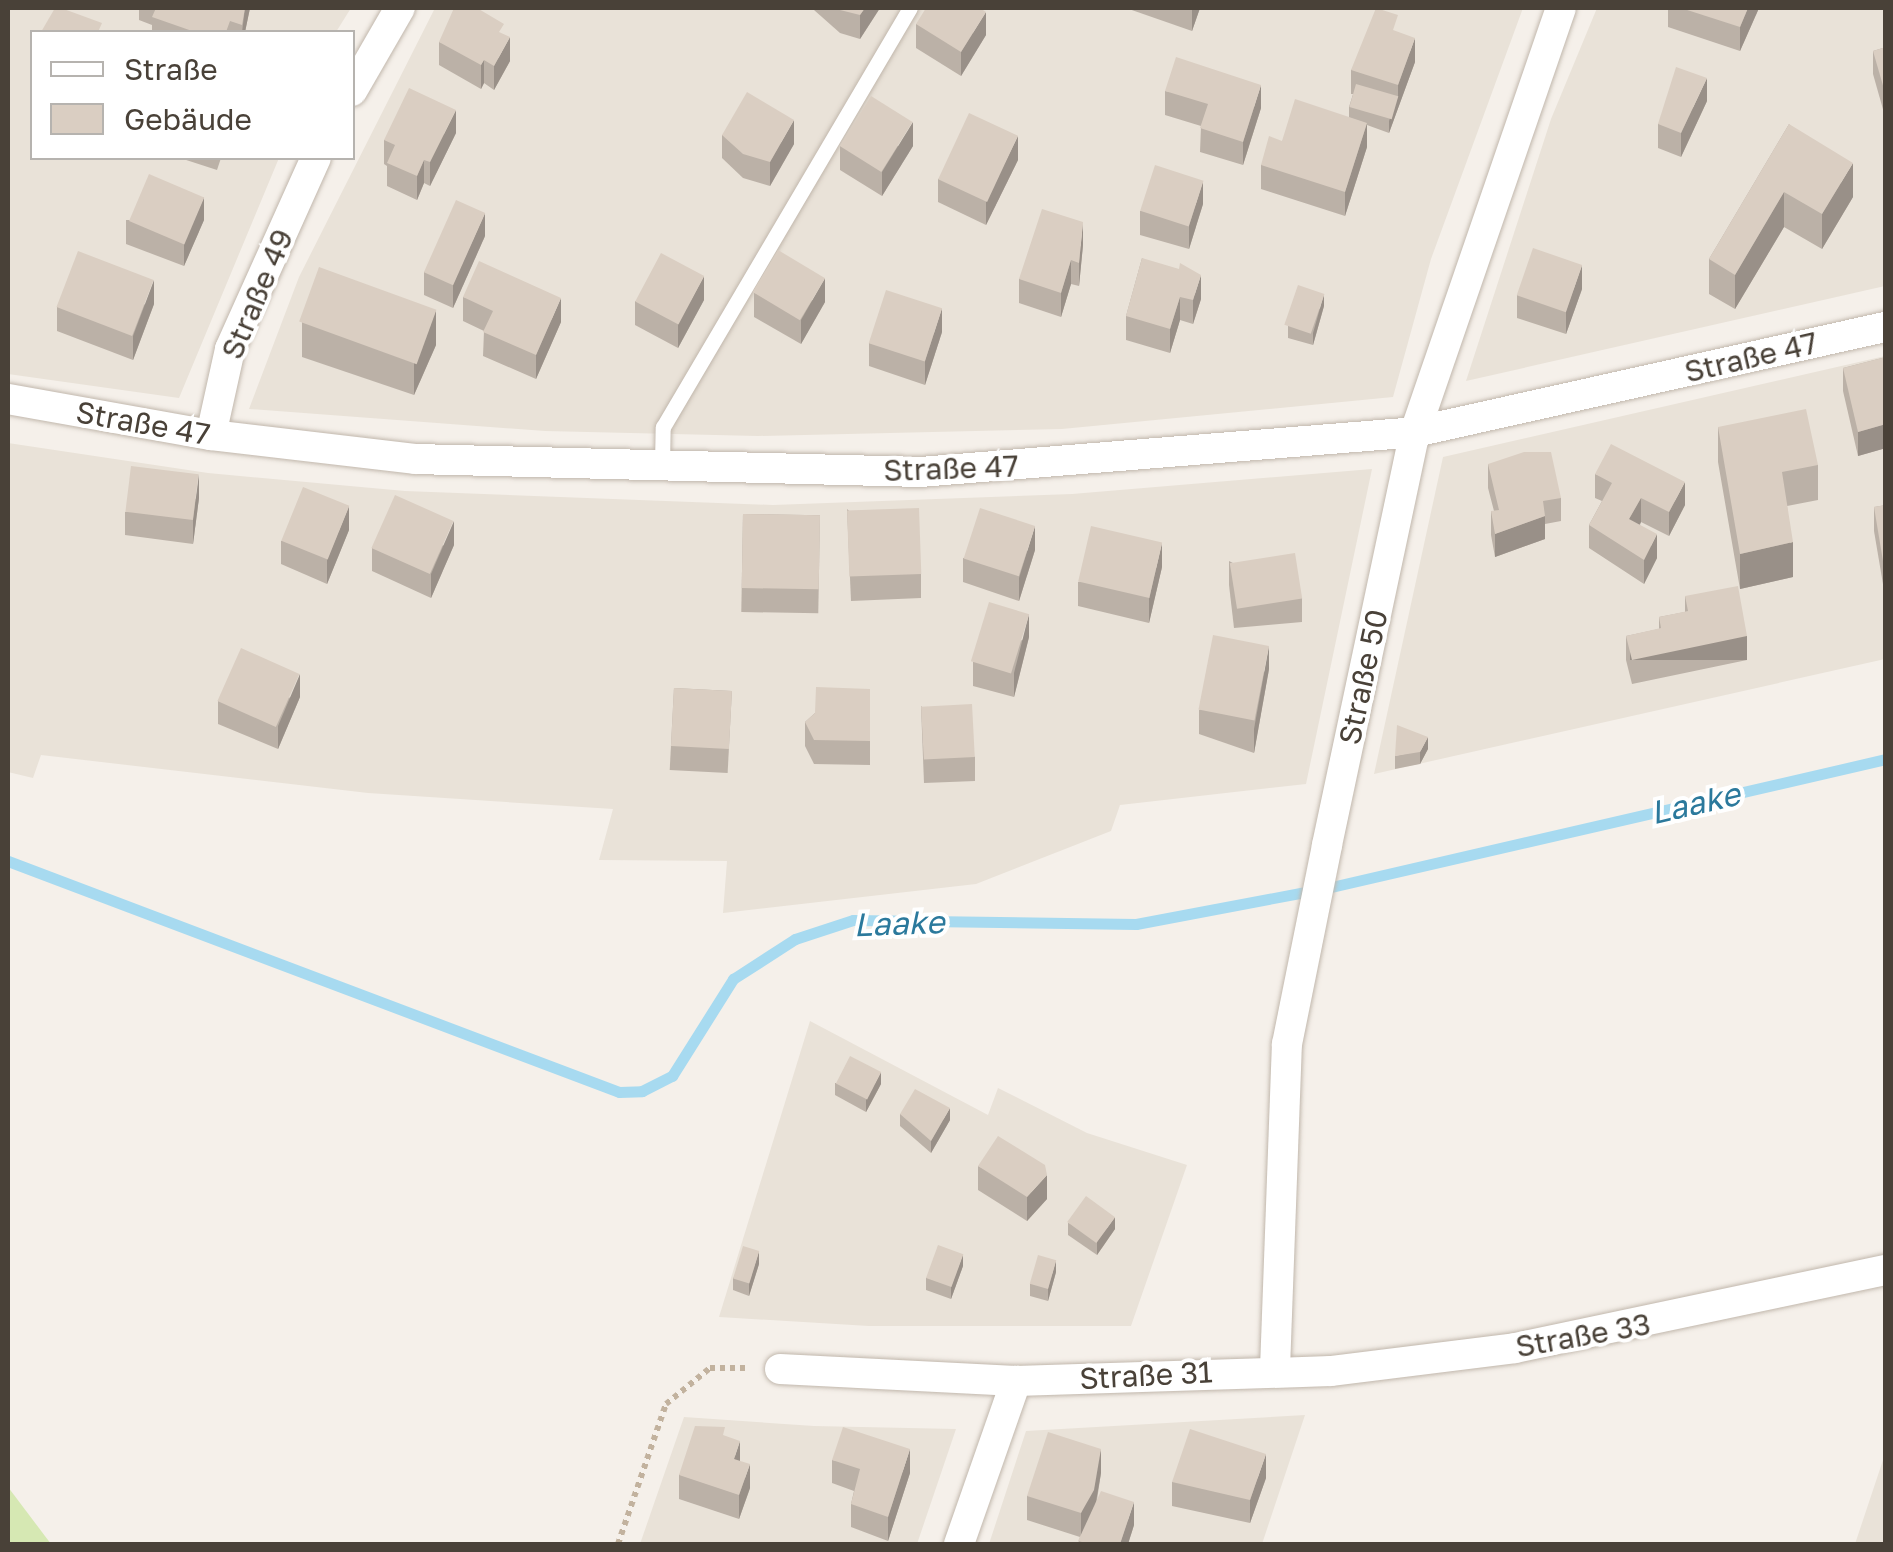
<!DOCTYPE html>
<html>
<head>
<meta charset="utf-8">
<style>
	body { margin:0 }
	#map { position:relative; width:1893px; height:1552px; overflow:hidden; background:#f5f0ea; font-family:"Golos Text",sans-serif }
	div>[style] { position:absolute }
	.residential>* { inset:0; background:#e9e2d8 }
	.green>* { inset:0; background:#d6e8b3 }
	.stream>* { height:11px; margin:-5.5px; padding:0 5.5px; transform-origin:5.5px; border-radius:5.5px; background:#a7daf0 }
	.path>* { height:6px; margin-top:-3px; transform-origin:0; background:repeating-linear-gradient(90deg,#c2b29e 0 5px,transparent 0 10px) }
	.roads { filter:drop-shadow(0 0 2px #c1b7ac) drop-shadow(0 0 2px #c1b7ac) }
	.service>* { height:15px; margin:-7.5px; padding:0 7.5px; transform-origin:7.5px; border-radius:7.5px; background:#fff }
	.minor>* { height:30px; margin:-15px; padding:0 15px; transform-origin:15px; border-radius:15px; background:#fff }
	.wall>* { inset:0; background:#bbb1a7; transform-origin:0 0 }
	.shaded-wall>* { inset:0; background:#999088; transform-origin:0 0 }
	.building>* { inset:0; background:#dacec2; transform-origin:0 0 }
	span { translate:-50% -50%; white-space:nowrap; text-align:center; line-height:1.15; -webkit-text-stroke:8px #fff; paint-order:stroke }
	.street-label { font-size:30px; color:#494138 }
	.water-label { font-size:32px; color:#2b799c; font-style:italic }
	.frame { position:absolute; inset:0; border:10px solid #494138; pointer-events:none }
	.legend { position:absolute; left:30px; top:30px; width:325px; height:130px; box-sizing:border-box; background:#fff; border:2px solid #b6b3af; margin:0; padding:12px 18px; list-style:none; font-size:30px; color:#494138 }
	.legend li { display:flex; align-items:center; gap:20px; height:50px }
	.legend b { width:50px; border:2px solid #b6b3af }
</style>
</head>
<body>
<div id="map">
	<div class="residential">
		<div style="clip-path:polygon(8px 8px,351px 8px,336px 32px,32px 32px,32px 158px,279px 158px,179px 398px,8px 374px)"></div>
		<div style="clip-path:polygon(435px 8px,1523px 8px,1431px 259px,1393px 397px,1062px 429px,758px 436px,545px 431px,249px 409px,299px 277px)"></div>
		<div style="clip-path:polygon(1597px 8px,1885px 8px,1885px 286px,1466px 381px,1551px 119px)"></div>
		<div style="clip-path:polygon(1885px 356px,1885px 659px,1374px 774px,1443px 457px)"></div>
		<div style="clip-path:polygon(8px 443px,208px 473px,405px 491px,773px 505px,1072px 494px,1372px 469px,1306px 784px,1120px 805px,1111px 831px,976px 884px,723px 913px,727px 861px,599px 860px,613px 809px,368px 793px,41px 755px,33px 778px,8px 772px)"></div>
		<div style="clip-path:polygon(810px 1021px,988px 1115px,998px 1088px,1087px 1133px,1187px 1165px,1131px 1326px,869px 1326px,719px 1317px)"></div>
		<div style="clip-path:polygon(1305px 1415px,1262px 1544px,989px 1544px,1026px 1431px)"></div>
		<div style="clip-path:polygon(684px 1417px,814px 1426px,956px 1429px,917px 1544px,640px 1544px)"></div>
		<div style="clip-path:polygon(1885px 1454px,1885px 1544px,1855px 1544px)"></div>
	</div>
	<div class="green">
		<div style="clip-path:polygon(8px 1487px,51px 1544px,8px 1544px)"></div>
	</div>
	<div class="stream">
		<div style="left:8px;top:861px;width:653px;rotate:20.71deg"></div>
		<div style="left:619px;top:1092px;width:23px;rotate:-2deg"></div>
		<div style="left:642px;top:1091px;width:34px;rotate:-27deg"></div>
		<div style="left:672px;top:1076px;width:115px;rotate:-57.8deg"></div>
		<div style="left:733px;top:979px;width:74px;rotate:-32.8deg"></div>
		<div style="left:795px;top:939px;width:61px;rotate:-18.1deg"></div>
		<div style="left:853px;top:920px;width:283px;rotate:0.8deg"></div>
		<div style="left:1136px;top:924px;width:194px;rotate:-10.7deg"></div>
		<div style="left:1327px;top:888px;width:574px;rotate:-12.99deg"></div>
	</div>
	<div class="path">
		<div style="left:618px;top:1544px;width:148px;rotate:-71.1deg"></div>
		<div style="left:666px;top:1404px;width:57px;rotate:-39.3deg"></div>
		<div style="left:710px;top:1368px;width:38px"></div>
	</div>
	<div class="roads">
		<div class="service">
			<div style="left:662px;top:466px;width:39px;rotate:-89deg"></div>
			<div style="left:663px;top:427px;width:486px;rotate:-59.5deg"></div>
		</div>
		<div class="minor">
			<div style="left:352px;top:91px;width:96px;rotate:-60deg"></div>
			<div style="left:8px;top:399px;width:206px;rotate:10.1deg"></div>
			<div style="left:211px;top:435px;width:205px;rotate:6.7deg"></div>
			<div style="left:415px;top:459px;width:505px;rotate:1.47deg"></div>
			<div style="left:920px;top:472px;width:497px;rotate:-4.6deg"></div>
			<div style="left:1415px;top:432px;width:483px;rotate:-12.6deg"></div>
			<div style="left:211px;top:435px;width:88px;rotate:-77.5deg"></div>
			<div style="left:230px;top:349px;width:209px;rotate:-65.8deg"></div>
			<div style="left:780px;top:1369px;width:236px;rotate:2.9deg"></div>
			<div style="left:1016px;top:1381px;width:315px;rotate:-1.8deg"></div>
			<div style="left:1331px;top:1371px;width:185px;rotate:-7.1deg"></div>
			<div style="left:1515px;top:1348px;width:379px;rotate:-11.9deg"></div>
			<div style="left:1275px;top:1369px;width:325px;rotate:-87.9deg"></div>
			<div style="left:1287px;top:1044px;width:203px;rotate:-78.6deg"></div>
			<div style="left:1327px;top:845px;width:422px;rotate:-78deg"></div>
			<div style="left:1415px;top:432px;width:448px;rotate:-71deg"></div>
			<div style="left:959px;top:1544px;width:173px;rotate:-70.7deg"></div>
		</div>
	</div>
	<div class="wall">
		<div style="clip-path:polygon(139px 8px,250px 8px,245px 32px,152px 32px,152px 25px,139px 20px)"></div>
		<div style="clip-path:polygon(814px 8px,880px 8px,860px 39px,840px 33px,814px 10px)"></div>
		<div style="clip-path:polygon(1126px 8px,1200px 8px,1192px 31px)"></div>
		<div style="clip-path:polygon(1668px 8px,1759px 8px,1740px 51px,1668px 27px)"></div>
		<div style="clip-path:polygon(916px 24px,986px 35px,961px 76px,916px 48px)"></div>
		<div style="clip-path:polygon(1398px 32px,1415px 62px,1389px 133px,1367px 125px,1367px 147px,1345px 216px,1261px 189px,1261px 165px,1282px 141px,1349px 117px,1349px 107px,1353px 94px,1351px 94px,1351px 70px)"></div>
		<div style="clip-path:polygon(439px 42px,510px 61px,494px 90px,484px 83px,481px 89px,439px 65px)"></div>
		<div style="clip-path:polygon(1886px 47px,1886px 120px,1873px 74px,1873px 51px)"></div>
		<div style="clip-path:polygon(1165px 91px,1261px 108px,1243px 165px,1200px 152px,1201px 126px,1165px 115px)"></div>
		<div style="clip-path:polygon(1707px 101px,1681px 157px,1658px 148px,1658px 124px)"></div>
		<div style="clip-path:polygon(1789px 124px,1853px 197px,1822px 249px,1784px 227px,1735px 309px,1709px 294px,1709px 259px)"></div>
		<div style="clip-path:polygon(456px 133px,430px 186px,424px 183px,417px 200px,387px 186px,387px 166px,384px 164px,384px 140px)"></div>
		<div style="clip-path:polygon(722px 135px,794px 144px,770px 186px,743px 178px,722px 158px)"></div>
		<div style="clip-path:polygon(840px 146px,913px 146px,882px 196px,840px 170px)"></div>
		<div style="clip-path:polygon(180px 158px,221px 158px,217px 170px)"></div>
		<div style="clip-path:polygon(1018px 160px,986px 225px,938px 202px,938px 179px)"></div>
		<div style="clip-path:polygon(1203px 204px,1189px 249px,1140px 235px,1140px 211px)"></div>
		<div style="clip-path:polygon(126px 220px,204px 220px,184px 266px,126px 244px)"></div>
		<div style="clip-path:polygon(485px 236px,453px 308px,424px 295px,424px 272px)"></div>
		<div style="clip-path:polygon(1083px 245px,1079px 286px,1071px 284px,1061px 317px,1019px 303px,1019px 279px)"></div>
		<div style="clip-path:polygon(1142px 258px,1201px 299px,1193px 324px,1180px 320px,1170px 353px,1126px 340px,1126px 316px)"></div>
		<div style="clip-path:polygon(1582px 289px,1566px 334px,1517px 318px,1517px 295px)"></div>
		<div style="clip-path:polygon(754px 293px,825px 302px,801px 344px,754px 317px)"></div>
		<div style="clip-path:polygon(463px 297px,561px 322px,536px 379px,483px 356px,484px 331px,463px 321px)"></div>
		<div style="clip-path:polygon(704px 300px,678px 348px,635px 325px,635px 301px)"></div>
		<div style="clip-path:polygon(154px 304px,133px 360px,57px 331px,57px 307px)"></div>
		<div style="clip-path:polygon(1324px 306px,1313px 345px,1288px 338px,1288px 326px)"></div>
		<div style="clip-path:polygon(302px 322px,436px 345px,414px 395px,302px 357px)"></div>
		<div style="clip-path:polygon(942px 332px,925px 385px,869px 366px,869px 343px)"></div>
		<div style="clip-path:polygon(1886px 357px,1886px 448px,1858px 456px,1843px 391px,1843px 368px)"></div>
		<div style="clip-path:polygon(1718px 427px,1818px 465px,1818px 500px,1787px 506px,1793px 577px,1740px 589px,1718px 462px)"></div>
		<div style="clip-path:polygon(1488px 464px,1561px 498px,1561px 521px,1545px 524px,1545px 539px,1495px 557px,1491px 535px,1491px 511px,1494px 511px,1488px 488px)"></div>
		<div style="clip-path:polygon(1595px 474px,1685px 505px,1669px 536px,1641px 522px,1640px 525px,1657px 558px,1644px 584px,1589px 548px,1589px 525px,1602px 501px,1595px 498px)"></div>
		<div style="clip-path:polygon(199px 498px,193px 544px,125px 535px,125px 512px)"></div>
		<div style="clip-path:polygon(1886px 505px,1885px 596px,1874px 531px,1874px 507px)"></div>
		<div style="clip-path:polygon(847px 509px,921px 574px,921px 598px,851px 601px)"></div>
		<div style="left:743px;top:514px;width:77px;height:98px;rotate:1deg"></div>
		<div style="clip-path:polygon(349px 530px,327px 584px,281px 564px,281px 541px)"></div>
		<div style="clip-path:polygon(454px 545px,431px 598px,372px 571px,372px 548px)"></div>
		<div style="clip-path:polygon(1035px 550px,1019px 601px,963px 582px,963px 558px)"></div>
		<div style="clip-path:polygon(1229px 561px,1302px 598px,1302px 622px,1234px 628px,1229px 585px)"></div>
		<div style="clip-path:polygon(1162px 567px,1149px 623px,1078px 606px,1078px 582px)"></div>
		<div style="clip-path:polygon(1685px 596px,1747px 660px,1632px 684px,1626px 660px,1626px 636px,1659px 629px,1659px 617px,1685px 612px)"></div>
		<div style="clip-path:polygon(1029px 637px,1014px 697px,973px 686px,973px 662px)"></div>
		<div style="clip-path:polygon(1269px 669px,1254px 753px,1199px 734px,1199px 710px)"></div>
		<div style="left:674px;top:688px;width:58px;height:82px;rotate:3deg"></div>
		<div style="clip-path:polygon(870px 689px,870px 765px,814px 764px,805px 746px,805px 722px,815px 713px)"></div>
		<div style="clip-path:polygon(300px 697px,278px 749px,218px 724px,218px 701px)"></div>
		<div style="clip-path:polygon(921px 706px,975px 757px,975px 781px,924px 783px)"></div>
		<div style="clip-path:polygon(1428px 749px,1420px 764px,1395px 769px,1395px 756px)"></div>
		<div style="clip-path:polygon(835px 1083px,881px 1084px,866px 1112px,835px 1095px)"></div>
		<div style="clip-path:polygon(900px 1114px,950px 1120px,931px 1153px,900px 1126px)"></div>
		<div style="clip-path:polygon(978px 1166px,1047px 1199px,1027px 1221px,978px 1190px)"></div>
		<div style="clip-path:polygon(1068px 1223px,1115px 1229px,1097px 1255px,1068px 1235px)"></div>
		<div style="clip-path:polygon(759px 1264px,749px 1296px,733px 1290px,733px 1278px)"></div>
		<div style="clip-path:polygon(963px 1266px,951px 1299px,926px 1290px,926px 1278px)"></div>
		<div style="clip-path:polygon(1056px 1272px,1048px 1301px,1030px 1296px,1030px 1284px)"></div>
		<div style="clip-path:polygon(725px 1436px,750px 1488px,739px 1519px,679px 1499px,679px 1475px)"></div>
		<div style="clip-path:polygon(832px 1460px,910px 1473px,888px 1541px,851px 1527px,851px 1504px,854px 1491px,832px 1483px)"></div>
		<div style="clip-path:polygon(1101px 1473px,1097px 1500px,1134px 1525px,1128px 1544px,1078px 1544px,1080px 1537px,1027px 1520px,1027px 1496px)"></div>
		<div style="clip-path:polygon(1266px 1478px,1250px 1523px,1172px 1506px,1172px 1482px)"></div>
	</div>
	<div class="shaded-wall">
		<div style="clip-path:polygon(245px 8px,250px 8px,245px 32px,242px 32px)"></div>
		<div style="clip-path:polygon(865px 8px,880px 8px,860px 39px,860px 15px)"></div>
		<div style="clip-path:polygon(1192px 8px,1200px 8px,1192px 31px)"></div>
		<div style="clip-path:polygon(1748px 8px,1759px 8px,1740px 51px,1740px 27px)"></div>
		<div style="clip-path:polygon(986px 12px,986px 35px,961px 76px,961px 52px)"></div>
		<div style="clip-path:polygon(510px 37px,510px 61px,494px 90px,494px 66px)"></div>
		<div style="clip-path:polygon(1415px 38px,1415px 62px,1389px 133px,1389px 121px,1398px 96px,1398px 85px)"></div>
		<div style="clip-path:polygon(484px 60px,484px 83px,481px 89px,481px 65px)"></div>
		<div style="clip-path:polygon(1707px 78px,1707px 101px,1681px 157px,1681px 133px)"></div>
		<div style="clip-path:polygon(1261px 85px,1261px 108px,1243px 165px,1243px 142px)"></div>
		<div style="clip-path:polygon(456px 110px,456px 133px,430px 186px,430px 162px)"></div>
		<div style="clip-path:polygon(794px 120px,794px 144px,770px 186px,770px 162px)"></div>
		<div style="clip-path:polygon(913px 122px,913px 146px,882px 196px,882px 172px)"></div>
		<div style="clip-path:polygon(1367px 123px,1367px 147px,1345px 216px,1345px 192px)"></div>
		<div style="clip-path:polygon(1018px 136px,1018px 160px,986px 225px,986px 201px)"></div>
		<div style="clip-path:polygon(424px 160px,424px 183px,417px 200px,417px 176px)"></div>
		<div style="clip-path:polygon(1853px 163px,1853px 197px,1822px 249px,1822px 214px)"></div>
		<div style="clip-path:polygon(1203px 181px,1203px 204px,1189px 249px,1189px 226px)"></div>
		<div style="clip-path:polygon(1784px 192px,1784px 227px,1735px 309px,1735px 275px)"></div>
		<div style="clip-path:polygon(204px 197px,204px 220px,184px 266px,184px 242px)"></div>
		<div style="clip-path:polygon(485px 213px,485px 236px,453px 308px,453px 284px)"></div>
		<div style="clip-path:polygon(1083px 222px,1083px 245px,1079px 286px,1079px 263px)"></div>
		<div style="clip-path:polygon(1071px 260px,1071px 284px,1061px 317px,1061px 293px)"></div>
		<div style="clip-path:polygon(1582px 265px,1582px 289px,1566px 334px,1566px 311px)"></div>
		<div style="clip-path:polygon(1201px 275px,1201px 299px,1193px 324px,1193px 300px)"></div>
		<div style="clip-path:polygon(704px 276px,704px 300px,678px 348px,678px 324px)"></div>
		<div style="clip-path:polygon(825px 278px,825px 302px,801px 344px,801px 320px)"></div>
		<div style="clip-path:polygon(154px 280px,154px 304px,133px 360px,133px 336px)"></div>
		<div style="clip-path:polygon(1324px 294px,1324px 306px,1313px 345px,1313px 333px)"></div>
		<div style="clip-path:polygon(1180px 297px,1180px 320px,1170px 353px,1170px 329px)"></div>
		<div style="clip-path:polygon(561px 298px,561px 322px,536px 379px,536px 355px)"></div>
		<div style="clip-path:polygon(942px 308px,942px 332px,925px 385px,925px 361px)"></div>
		<div style="clip-path:polygon(436px 310px,436px 345px,414px 395px,414px 360px)"></div>
		<div style="clip-path:polygon(1886px 424px,1886px 448px,1858px 456px,1858px 432px)"></div>
		<div style="clip-path:polygon(199px 474px,199px 498px,193px 544px,193px 520px)"></div>
		<div style="clip-path:polygon(1685px 482px,1685px 505px,1669px 536px,1669px 512px)"></div>
		<div style="clip-path:polygon(1641px 498px,1641px 522px,1629px 543px,1629px 519px)"></div>
		<div style="clip-path:polygon(349px 506px,349px 530px,327px 584px,327px 560px)"></div>
		<div style="clip-path:polygon(1545px 516px,1545px 539px,1495px 557px,1495px 534px)"></div>
		<div style="clip-path:polygon(454px 521px,454px 545px,431px 598px,431px 574px)"></div>
		<div style="clip-path:polygon(1035px 526px,1035px 550px,1019px 601px,1019px 578px)"></div>
		<div style="clip-path:polygon(1657px 534px,1657px 558px,1644px 584px,1644px 560px)"></div>
		<div style="clip-path:polygon(1793px 542px,1793px 577px,1740px 589px,1740px 554px)"></div>
		<div style="clip-path:polygon(1162px 543px,1162px 567px,1149px 623px,1149px 599px)"></div>
		<div style="clip-path:polygon(1029px 614px,1029px 637px,1014px 697px,1014px 673px)"></div>
		<div style="left:1747px;top:636px;width:24px;height:117px;rotate:90deg"></div>
		<div style="clip-path:polygon(1269px 646px,1269px 669px,1254px 753px,1254px 729px)"></div>
		<div style="clip-path:polygon(300px 674px,300px 697px,278px 749px,278px 726px)"></div>
		<div style="clip-path:polygon(1428px 737px,1428px 749px,1420px 764px,1420px 752px)"></div>
		<div style="clip-path:polygon(881px 1072px,881px 1084px,866px 1112px,866px 1100px)"></div>
		<div style="clip-path:polygon(950px 1108px,950px 1120px,931px 1153px,931px 1141px)"></div>
		<div style="clip-path:polygon(1047px 1175px,1047px 1199px,1027px 1221px,1027px 1197px)"></div>
		<div style="clip-path:polygon(1115px 1217px,1115px 1229px,1097px 1255px,1097px 1242px)"></div>
		<div style="clip-path:polygon(759px 1251px,759px 1264px,749px 1296px,749px 1283px)"></div>
		<div style="clip-path:polygon(963px 1254px,963px 1266px,951px 1299px,951px 1287px)"></div>
		<div style="clip-path:polygon(1056px 1260px,1056px 1272px,1048px 1301px,1048px 1289px)"></div>
		<div style="clip-path:polygon(740px 1441px,740px 1465px,734px 1459px)"></div>
		<div style="clip-path:polygon(910px 1449px,910px 1473px,888px 1541px,888px 1517px)"></div>
		<div style="clip-path:polygon(1101px 1449px,1101px 1473px,1094px 1513px,1081px 1537px,1081px 1513px)"></div>
		<div style="clip-path:polygon(1266px 1454px,1266px 1478px,1250px 1523px,1250px 1500px)"></div>
		<div style="clip-path:polygon(750px 1464px,750px 1488px,739px 1519px,739px 1495px)"></div>
		<div style="clip-path:polygon(1134px 1502px,1134px 1525px,1128px 1544px,1120px 1544px)"></div>
	</div>
	<div class="building">
		<div style="clip-path:polygon(55px 8px,61px 8px,102px 23px,98px 32px,41px 32px)"></div>
		<div style="clip-path:polygon(156px 8px,245px 8px,242px 25px,230px 21px,226px 32px,195px 32px,152px 17px)"></div>
		<div style="clip-path:polygon(454px 8px,477px 8px,504px 24px,499px 32px,510px 37px,494px 66px,484px 60px,481px 65px,439px 42px)"></div>
		<div style="clip-path:polygon(837px 8px,865px 8px,860px 15px,840px 10px)"></div>
		<div style="clip-path:polygon(926px 8px,980px 8px,986px 12px,961px 52px,916px 24px)"></div>
		<div style="clip-path:polygon(1376px 8px,1398px 15px,1393px 30px,1415px 38px,1398px 85px,1351px 70px)"></div>
		<div style="clip-path:polygon(1681px 8px,1748px 8px,1740px 27px)"></div>
		<div style="clip-path:polygon(1886px 47px,1886px 96px,1873px 51px)"></div>
		<div style="clip-path:polygon(1176px 57px,1261px 85px,1243px 142px,1200px 128px,1208px 104px,1165px 91px)"></div>
		<div style="clip-path:polygon(1676px 67px,1707px 78px,1681px 133px,1658px 124px)"></div>
		<div style="left:1356px;top:84px;width:44px;height:24px;rotate:16deg"></div>
		<div style="clip-path:polygon(409px 88px,456px 110px,430px 162px,424px 160px,417px 176px,387px 163px,395px 145px,384px 140px)"></div>
		<div style="clip-path:polygon(747px 92px,794px 120px,770px 162px,743px 154px,722px 135px)"></div>
		<div style="left:871px;top:96px;width:49px;height:59px;rotate:32deg"></div>
		<div style="clip-path:polygon(1295px 99px,1367px 123px,1345px 192px,1261px 165px,1269px 136px,1282px 141px)"></div>
		<div style="left:969px;top:113px;width:54px;height:73px;rotate:25deg"></div>
		<div style="clip-path:polygon(1789px 124px,1853px 163px,1822px 214px,1784px 192px,1735px 275px,1709px 259px)"></div>
		<div style="left:1155px;top:165px;width:51px;height:48px;rotate:18deg"></div>
		<div style="left:149px;top:174px;width:60px;height:51px;rotate:23deg"></div>
		<div style="left:456px;top:200px;width:32px;height:79px;rotate:24deg"></div>
		<div style="clip-path:polygon(1042px 209px,1083px 222px,1079px 263px,1071px 260px,1061px 293px,1019px 279px)"></div>
		<div style="left:1533px;top:248px;width:52px;height:50px;rotate:19deg"></div>
		<div style="left:778px;top:250px;width:55px;height:49px;rotate:31deg"></div>
		<div style="left:78px;top:251px;width:81px;height:60px;rotate:21deg"></div>
		<div style="left:661px;top:253px;width:49px;height:55px;rotate:28deg"></div>
		<div style="clip-path:polygon(1142px 258px,1179px 269px,1180px 263px,1201px 275px,1193px 300px,1180px 297px,1170px 329px,1126px 316px)"></div>
		<div style="clip-path:polygon(479px 261px,561px 298px,536px 355px,483px 332px,493px 311px,463px 297px)"></div>
		<div style="left:319px;top:267px;width:125px;height:58px;rotate:20deg"></div>
		<div style="left:1298px;top:285px;width:28px;height:42px;rotate:19deg"></div>
		<div style="left:886px;top:290px;width:59px;height:56px;rotate:18deg"></div>
		<div style="clip-path:polygon(1886px 357px,1886px 424px,1858px 432px,1843px 368px)"></div>
		<div style="clip-path:polygon(1806px 409px,1818px 465px,1782px 472px,1793px 542px,1740px 554px,1718px 427px)"></div>
		<div style="clip-path:polygon(1611px 444px,1685px 482px,1669px 512px,1641px 498px,1629px 519px,1657px 534px,1644px 560px,1589px 525px,1612px 483px,1595px 474px)"></div>
		<div style="clip-path:polygon(1524px 452px,1551px 452px,1561px 498px,1543px 501px,1545px 516px,1495px 534px,1491px 511px,1499px 510px,1488px 464px)"></div>
		<div style="left:131px;top:466px;width:68px;height:46px;rotate:7deg"></div>
		<div style="left:303px;top:487px;width:50px;height:58px;rotate:22deg"></div>
		<div style="left:395px;top:495px;width:64px;height:58px;rotate:24deg"></div>
		<div style="clip-path:polygon(1886px 505px,1886px 572px,1885px 573px,1874px 507px)"></div>
		<div style="left:919px;top:508px;width:66px;height:72px;rotate:88deg"></div>
		<div style="left:980px;top:508px;width:58px;height:53px;rotate:18deg"></div>
		<div style="left:743px;top:514px;width:77px;height:74px;rotate:1deg"></div>
		<div style="left:1091px;top:526px;width:73px;height:57px;rotate:13deg"></div>
		<div style="left:1295px;top:553px;width:46px;height:66px;rotate:81deg"></div>
		<div style="clip-path:polygon(1738px 586px,1747px 636px,1632px 660px,1626px 636px,1661px 628px,1659px 617px,1688px 611px,1685px 596px)"></div>
		<div style="left:989px;top:602px;width:42px;height:62px;rotate:17deg"></div>
		<div style="left:1213px;top:635px;width:57px;height:76px;rotate:11deg"></div>
		<div style="left:241px;top:648px;width:64px;height:58px;rotate:24deg"></div>
		<div style="clip-path:polygon(816px 687px,870px 689px,870px 741px,814px 740px,805px 722px,815px 713px)"></div>
		<div style="left:674px;top:688px;width:58px;height:58px;rotate:3deg"></div>
		<div style="left:972px;top:704px;width:53px;height:51px;rotate:87deg"></div>
		<div style="clip-path:polygon(1397px 725px,1428px 737px,1420px 752px,1395px 756px)"></div>
		<div style="left:850px;top:1056px;width:35px;height:31px;rotate:27deg"></div>
		<div style="clip-path:polygon(915px 1089px,950px 1108px,931px 1141px,900px 1114px)"></div>
		<div style="clip-path:polygon(998px 1136px,1045px 1165px,1047px 1175px,1027px 1197px,978px 1166px)"></div>
		<div style="left:1086px;top:1196px;width:36px;height:32px;rotate:36deg"></div>
		<div style="left:938px;top:1245px;width:27px;height:35px;rotate:20deg"></div>
		<div style="left:743px;top:1246px;width:17px;height:34px;rotate:17deg"></div>
		<div style="left:1038px;top:1255px;width:19px;height:30px;rotate:16deg"></div>
		<div style="clip-path:polygon(695px 1426px,725px 1427px,723px 1435px,740px 1441px,734px 1459px,750px 1464px,739px 1495px,679px 1475px)"></div>
		<div style="clip-path:polygon(843px 1427px,910px 1449px,888px 1517px,851px 1504px,860px 1469px,832px 1460px)"></div>
		<div style="clip-path:polygon(1190px 1429px,1266px 1454px,1250px 1500px,1172px 1482px)"></div>
		<div style="clip-path:polygon(1048px 1432px,1101px 1449px,1094px 1490px,1081px 1513px,1027px 1496px)"></div>
		<div style="clip-path:polygon(1101px 1491px,1134px 1502px,1120px 1544px,1090px 1544px,1078px 1541px)"></div>
	</div>
	<div class="street-label">
		<span style="left:257px;top:294px;rotate:-67deg">Straße 49</span>
		<span style="left:1751px;top:357px;rotate:-13deg">Straße 47</span>
		<span style="left:143px;top:423px;rotate:10deg">Straße 47</span>
		<span style="left:951px;top:468px;rotate:-2deg">Straße 47</span>
		<span style="left:1363px;top:677px;rotate:-78deg">Straße 50</span>
		<span style="left:1583px;top:1335px;rotate:-10deg">Straße 33</span>
		<span style="left:1146px;top:1375px;rotate:-3deg">Straße 31</span>
	</div>
	<div class="water-label">
		<span style="left:1695px;top:803px;rotate:-13deg">Laake</span>
		<span style="left:899px;top:923px;rotate:-2deg">Laake</span>
	</div>
	<div class="frame"></div>
	<ul class="legend">
	<li><b style="height:12px;background:#fff"></b>Straße</li>
	<li><b style="height:28px;background:#dacec2"></b>Gebäude</li>
	</ul>
</div>
</body>
</html>
